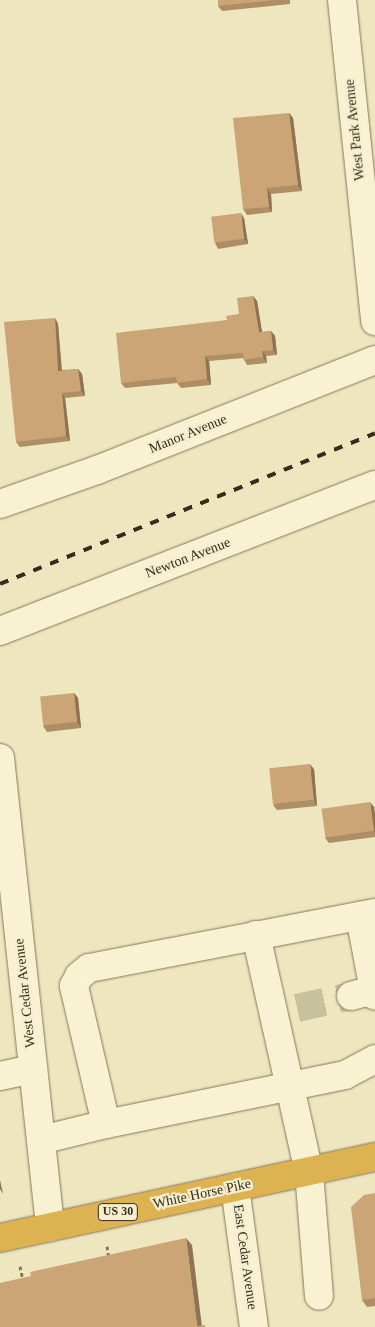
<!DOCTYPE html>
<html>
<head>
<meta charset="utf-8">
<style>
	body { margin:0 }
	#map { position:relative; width:375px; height:1327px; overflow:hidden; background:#ede6bf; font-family:Georgia,serif }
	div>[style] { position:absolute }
	.minor-tunnel>* { height:28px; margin-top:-14px; transform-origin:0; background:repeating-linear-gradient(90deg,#c8c19e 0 28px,transparent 0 42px) }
	.path>* { height:3px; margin-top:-1.5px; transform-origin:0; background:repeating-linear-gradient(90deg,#867658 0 4px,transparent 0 6.5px) }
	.roads { filter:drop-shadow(0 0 1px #867658) drop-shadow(0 0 1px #867658) }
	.minor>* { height:28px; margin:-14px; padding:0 14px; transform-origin:14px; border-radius:14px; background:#f8f2d2 }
	.highway>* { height:28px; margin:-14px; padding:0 14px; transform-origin:14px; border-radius:14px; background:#ddb250 }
	.rail>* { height:4px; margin-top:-2px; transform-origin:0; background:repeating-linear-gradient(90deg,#352c1c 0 9px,transparent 0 18px) }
	.wall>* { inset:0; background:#af8e65 }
	.shaded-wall>* { inset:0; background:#8e7452 }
	.building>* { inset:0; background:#cba575; transform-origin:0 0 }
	span { translate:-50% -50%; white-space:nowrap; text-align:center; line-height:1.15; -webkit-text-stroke:4.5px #f5efcf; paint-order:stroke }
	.shield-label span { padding:1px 4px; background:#f5efcf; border:1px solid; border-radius:4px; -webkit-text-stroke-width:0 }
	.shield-label { font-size:12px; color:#352c1c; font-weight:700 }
	.street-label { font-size:14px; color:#352c1c }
</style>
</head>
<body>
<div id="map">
	<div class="minor-tunnel">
		<div style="left:297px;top:1008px;width:55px;rotate:-12.5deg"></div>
	</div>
	<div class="path">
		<div style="left:107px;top:1246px;width:12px;rotate:81deg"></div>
		<div style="left:20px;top:1266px;width:14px;rotate:78deg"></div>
	</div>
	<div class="roads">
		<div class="minor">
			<div style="left:342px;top:0;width:323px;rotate:84.1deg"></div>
			<div style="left:0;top:504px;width:103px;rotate:-19.3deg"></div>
			<div style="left:97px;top:470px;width:299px;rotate:-21.6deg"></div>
			<div style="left:0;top:631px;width:402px;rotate:-21.3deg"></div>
			<div style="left:0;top:758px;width:472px;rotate:83.9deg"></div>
			<div style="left:360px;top:916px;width:81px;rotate:79.4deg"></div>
			<div style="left:256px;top:935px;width:243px;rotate:77.4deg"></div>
			<div style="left:309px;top:1172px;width:124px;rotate:85.4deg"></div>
			<div style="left:351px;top:996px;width:24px;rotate:-15deg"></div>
			<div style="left:0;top:1076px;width:34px;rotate:-12deg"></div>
			<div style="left:106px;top:1124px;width:244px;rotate:-11.6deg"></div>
			<div style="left:345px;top:1075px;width:34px;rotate:-28deg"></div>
			<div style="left:41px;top:1140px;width:67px;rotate:-13.8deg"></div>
			<div style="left:106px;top:1124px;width:142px;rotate:-103.1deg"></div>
			<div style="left:74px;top:986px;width:11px;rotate:-63deg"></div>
			<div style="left:79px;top:976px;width:13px;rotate:-39deg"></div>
			<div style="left:89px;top:968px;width:291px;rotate:-10.9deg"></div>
			<div style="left:235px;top:1187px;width:141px;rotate:82.3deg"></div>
		</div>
		<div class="highway">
			<div style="left:0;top:1238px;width:384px;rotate:-12.2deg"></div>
		</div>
	</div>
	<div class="rail">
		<div style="left:0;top:584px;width:404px;rotate:-21.9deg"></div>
	</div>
	<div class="wall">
		<div style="clip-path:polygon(218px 0,290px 0,290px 4px,222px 11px,218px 6px)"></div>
		<div style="clip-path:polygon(289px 113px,293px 118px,302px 191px,271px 194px,272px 212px,247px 215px,243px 209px)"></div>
		<div style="clip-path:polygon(244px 218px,248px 244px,218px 249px,215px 243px)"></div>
		<div style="clip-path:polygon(253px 296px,257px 301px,262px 332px,271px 331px,275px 336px,277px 355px,266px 356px,267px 363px,247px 365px,243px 358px,209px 361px,211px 385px,181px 388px,177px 383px,125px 388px,121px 383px,227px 320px,239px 314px)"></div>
		<div style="clip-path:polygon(55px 318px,58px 324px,62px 370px,78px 369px,82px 374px,85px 396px,65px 398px,70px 441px,20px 447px,16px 442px)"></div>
		<div style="clip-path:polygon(74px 693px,78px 698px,81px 728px,47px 732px,43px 726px)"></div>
		<div style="clip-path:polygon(314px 769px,317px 806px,277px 810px,273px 805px)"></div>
		<div style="clip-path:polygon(374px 807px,375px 815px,375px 837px,329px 843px,325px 838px)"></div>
		<div style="clip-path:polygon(375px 1193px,375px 1306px,367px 1307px,362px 1300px)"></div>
	</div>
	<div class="shaded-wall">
		<div style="clip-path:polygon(289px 113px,293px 118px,302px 191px,298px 185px)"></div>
		<div style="clip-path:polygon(267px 188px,271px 194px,272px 212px,269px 207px)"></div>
		<div style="clip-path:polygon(241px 213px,244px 218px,248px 244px,244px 239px)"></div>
		<div style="clip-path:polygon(253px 296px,257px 301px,263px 338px,259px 332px)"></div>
		<div style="clip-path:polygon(55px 318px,58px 324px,62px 376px,58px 371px)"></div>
		<div style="clip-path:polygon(271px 331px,275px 336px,277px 355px,273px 350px)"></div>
		<div style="clip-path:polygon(262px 351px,266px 356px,267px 363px,263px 357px)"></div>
		<div style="clip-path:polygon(205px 356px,209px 361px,211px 385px,207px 379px)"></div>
		<div style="clip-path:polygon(78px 369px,82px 374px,85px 396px,81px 391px)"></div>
		<div style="clip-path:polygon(62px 393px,65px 398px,70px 441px,66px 436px)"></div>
		<div style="clip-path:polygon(74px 693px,78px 698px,81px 728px,77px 722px)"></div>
		<div style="clip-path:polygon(310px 764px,314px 769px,317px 806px,314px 800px)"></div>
		<div style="clip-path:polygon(370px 802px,374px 807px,375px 815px,375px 833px,374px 831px)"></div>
		<div style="clip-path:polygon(0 1180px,3px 1194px,0 1189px)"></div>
		<div style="clip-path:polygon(186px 1238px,192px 1245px,202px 1327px,197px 1326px)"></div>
	</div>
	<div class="building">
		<div style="clip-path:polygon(218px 0,274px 0,218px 6px)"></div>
		<div style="clip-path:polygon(289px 113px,298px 185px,267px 188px,269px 207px,243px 209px,233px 118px)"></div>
		<div style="left:241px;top:213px;width:26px;height:30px;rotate:83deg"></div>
		<div style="clip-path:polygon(253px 296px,259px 332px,271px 331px,273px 350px,262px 351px,263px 357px,244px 360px,243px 353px,205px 356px,207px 379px,177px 383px,176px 377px,121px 383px,116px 333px,227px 320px,226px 316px,239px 314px,237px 298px)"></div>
		<div style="clip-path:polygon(55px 318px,58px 371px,78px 369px,81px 391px,62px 393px,66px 436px,16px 442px,4px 322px)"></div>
		<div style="left:74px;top:693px;width:29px;height:34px;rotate:84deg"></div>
		<div style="left:310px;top:764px;width:36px;height:41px;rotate:84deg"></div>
		<div style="left:370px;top:802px;width:29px;height:49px;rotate:82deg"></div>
		<div style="clip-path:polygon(375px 1193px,375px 1298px,362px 1300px,351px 1207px,364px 1195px)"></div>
		<div style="clip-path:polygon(186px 1238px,197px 1326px,205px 1325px,205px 1327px,0 1327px,0 1283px,31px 1276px,30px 1272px)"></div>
	</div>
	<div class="shield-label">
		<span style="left:118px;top:1212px">US 30</span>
	</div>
	<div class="street-label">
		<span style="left:355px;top:130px;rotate:-96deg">West Park Avenue</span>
		<span style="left:188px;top:434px;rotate:-22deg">Manor Avenue</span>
		<span style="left:188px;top:558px;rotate:-21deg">Newton Avenue</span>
		<span style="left:25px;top:993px;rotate:-96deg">West Cedar Avenue</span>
		<span style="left:202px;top:1194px;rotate:-12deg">White Horse Pike</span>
		<span style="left:245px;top:1257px;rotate:82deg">East Cedar Avenue</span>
	</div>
</div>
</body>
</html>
